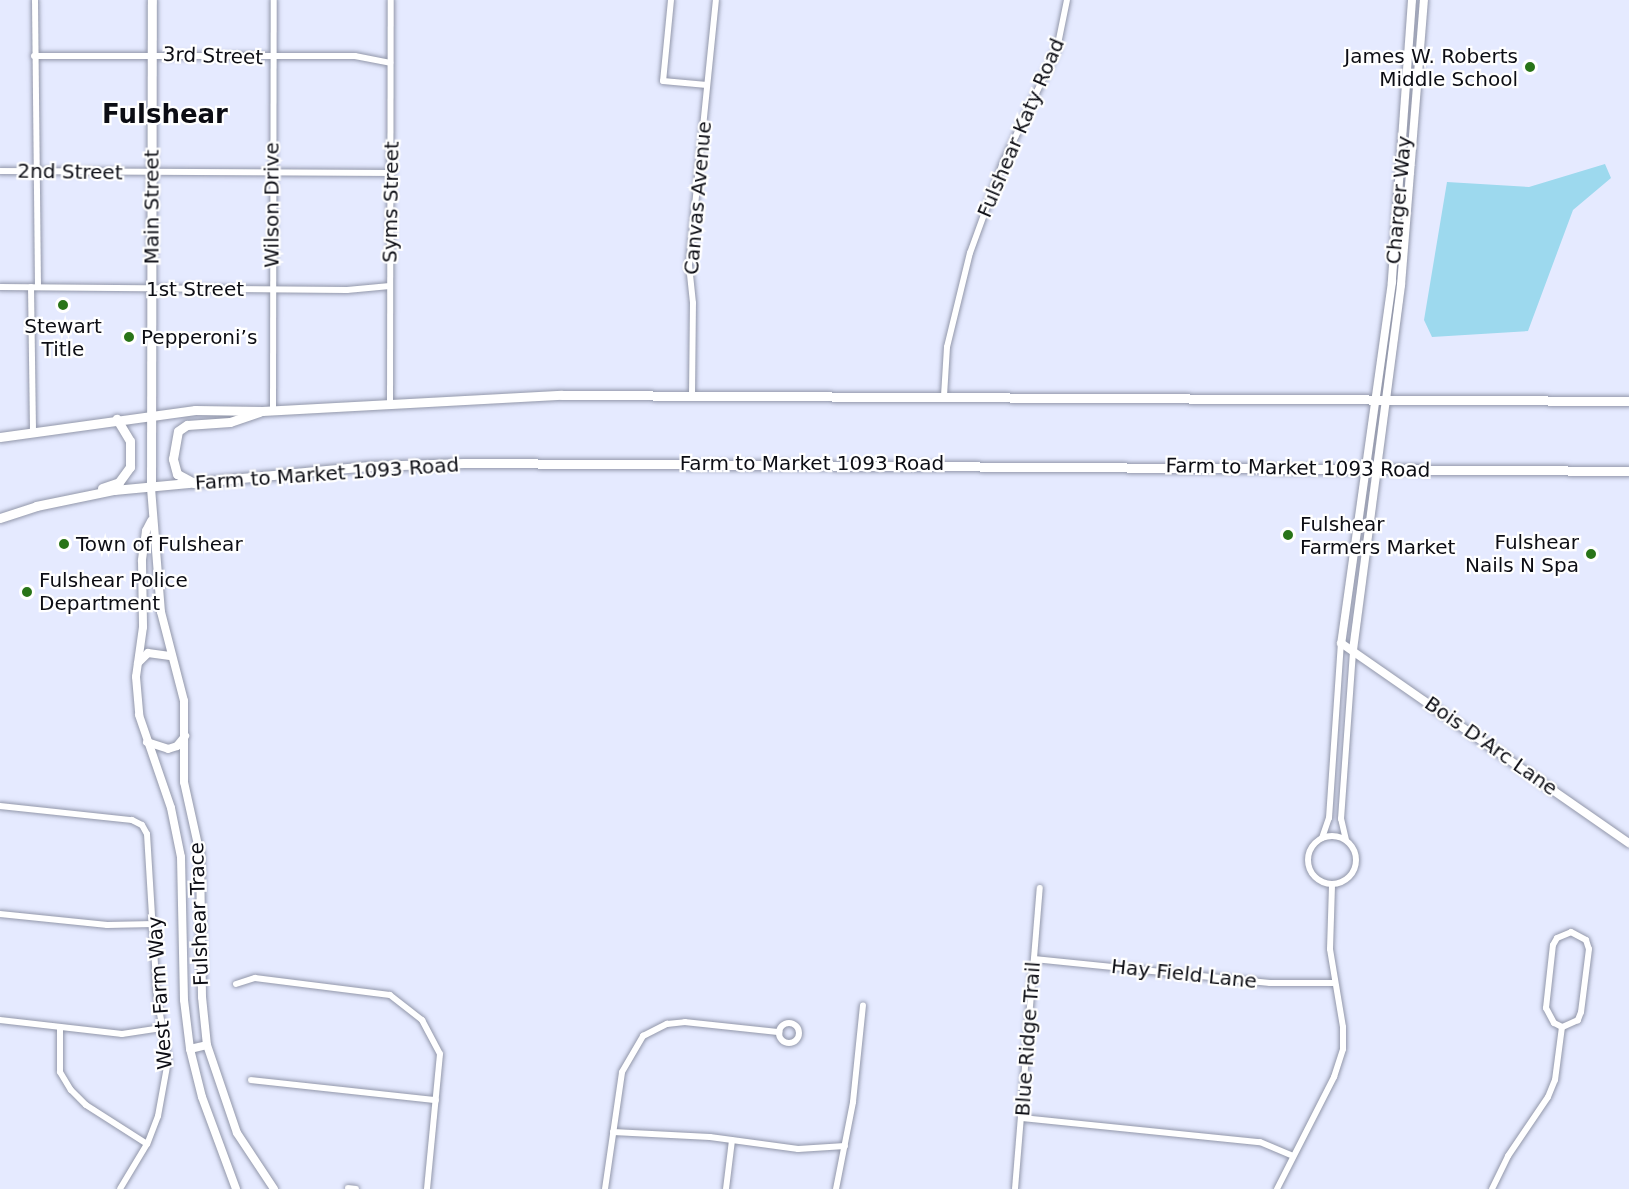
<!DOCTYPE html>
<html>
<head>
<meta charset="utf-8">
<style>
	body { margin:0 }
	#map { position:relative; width:1629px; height:1189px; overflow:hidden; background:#e5eaff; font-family:"DejaVu Sans",sans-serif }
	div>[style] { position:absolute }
	.water>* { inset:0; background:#9dd9ee }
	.roads { filter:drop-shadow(0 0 2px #9297aa) drop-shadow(0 0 2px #9297aa) }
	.minor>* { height:6px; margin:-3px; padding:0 3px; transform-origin:3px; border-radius:3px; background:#fff }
	.minor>.ring { margin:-3px; padding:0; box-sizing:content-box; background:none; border:6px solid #fff; border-radius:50% }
	.tertiary>* { height:8px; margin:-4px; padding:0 4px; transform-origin:4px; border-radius:4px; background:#fff }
	.primary>* { height:9px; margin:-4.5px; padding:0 4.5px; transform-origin:4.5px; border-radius:4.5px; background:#fff }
	.dots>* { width:16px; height:16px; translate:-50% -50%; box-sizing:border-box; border:3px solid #fff; border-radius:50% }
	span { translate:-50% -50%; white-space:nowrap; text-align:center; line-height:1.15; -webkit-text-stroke:4.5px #fff; paint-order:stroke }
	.street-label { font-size:20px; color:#0c0d14 }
	.poi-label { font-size:20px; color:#0c0d14 }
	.right { translate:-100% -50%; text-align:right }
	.left { translate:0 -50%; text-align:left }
	.district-label { font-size:26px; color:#0c0d14; font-weight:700 }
</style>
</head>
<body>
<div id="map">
	<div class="water">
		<div style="clip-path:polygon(1605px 164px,1611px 178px,1573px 210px,1528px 331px,1432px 337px,1424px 320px,1447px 182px,1529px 187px)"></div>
	</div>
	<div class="roads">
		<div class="minor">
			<div style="left:35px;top:0;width:287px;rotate:89.4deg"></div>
			<div style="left:671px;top:0;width:81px;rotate:95.6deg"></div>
			<div style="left:663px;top:81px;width:44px;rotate:5.2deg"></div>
			<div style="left:34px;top:56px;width:321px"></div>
			<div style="left:355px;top:56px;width:36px;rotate:11deg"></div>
			<div style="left:0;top:171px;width:392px;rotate:0.3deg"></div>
			<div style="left:0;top:287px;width:347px;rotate:0.5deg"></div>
			<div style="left:347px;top:290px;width:43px;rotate:-5.3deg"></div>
			<div style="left:31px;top:287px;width:144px;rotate:89.2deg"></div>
			<div style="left:692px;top:396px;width:93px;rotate:-89.4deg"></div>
			<div style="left:693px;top:303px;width:38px;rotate:-96deg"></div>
			<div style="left:689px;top:265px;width:266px;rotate:-84.2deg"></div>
			<div style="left:944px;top:396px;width:49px;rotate:-86.5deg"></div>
			<div style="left:947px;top:347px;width:97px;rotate:-76.3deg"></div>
			<div style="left:970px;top:253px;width:94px;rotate:-70deg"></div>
			<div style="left:1002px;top:165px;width:128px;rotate:-64.6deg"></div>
			<div style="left:1057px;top:49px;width:50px;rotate:-78.5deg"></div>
			<div style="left:390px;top:404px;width:404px;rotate:-89.9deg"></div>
			<div style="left:273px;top:410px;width:410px;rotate:-89.9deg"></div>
			<div style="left:0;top:806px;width:133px;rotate:6.1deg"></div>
			<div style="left:132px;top:820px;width:11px;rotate:27deg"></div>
			<div style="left:142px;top:825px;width:10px;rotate:61deg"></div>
			<div style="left:147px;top:834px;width:162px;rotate:86.5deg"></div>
			<div style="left:157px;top:996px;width:66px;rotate:80.4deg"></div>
			<div style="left:168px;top:1061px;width:56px;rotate:100.3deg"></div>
			<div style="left:158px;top:1116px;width:30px;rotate:111deg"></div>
			<div style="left:147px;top:1144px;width:52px;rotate:121deg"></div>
			<div class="ring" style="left:1308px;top:836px;width:42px;height:42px"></div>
			<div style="left:1322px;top:838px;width:21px;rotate:-71deg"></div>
			<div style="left:1329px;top:818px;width:175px;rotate:-86.1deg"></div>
			<div style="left:1346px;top:840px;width:22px;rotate:-103deg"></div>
			<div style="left:1341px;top:819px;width:169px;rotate:-85.9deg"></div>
			<div style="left:0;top:914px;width:108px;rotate:5.9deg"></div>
			<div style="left:107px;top:925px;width:47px;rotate:-1.2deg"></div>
			<div style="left:1571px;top:932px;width:17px;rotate:28deg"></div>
			<div style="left:1586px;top:940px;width:9px;rotate:72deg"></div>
			<div style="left:1589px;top:949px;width:64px;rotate:97.2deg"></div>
			<div style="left:1581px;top:1012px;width:9px;rotate:111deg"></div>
			<div style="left:1578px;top:1020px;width:17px;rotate:156deg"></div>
			<div style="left:1562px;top:1027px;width:9px;rotate:-153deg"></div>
			<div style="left:1554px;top:1023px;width:17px;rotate:-118deg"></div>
			<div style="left:1546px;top:1008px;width:63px;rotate:-83.7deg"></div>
			<div style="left:1553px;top:945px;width:8px;rotate:-60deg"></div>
			<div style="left:1557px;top:938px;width:15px;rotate:-23deg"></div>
			<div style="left:1034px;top:959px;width:237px;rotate:5.8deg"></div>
			<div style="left:1270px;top:983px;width:65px"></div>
			<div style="left:236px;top:984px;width:20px;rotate:-18deg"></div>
			<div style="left:255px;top:978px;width:136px;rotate:7.2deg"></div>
			<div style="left:390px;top:995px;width:41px;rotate:38deg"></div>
			<div style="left:422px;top:1020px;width:38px;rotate:62deg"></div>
			<div style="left:440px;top:1054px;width:136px;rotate:95.5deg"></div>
			<div style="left:0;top:1020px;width:123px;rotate:6.5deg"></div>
			<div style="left:122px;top:1034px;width:40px;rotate:-8.5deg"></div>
			<div class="ring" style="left:779px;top:1023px;width:14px;height:14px"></div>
			<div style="left:60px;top:1027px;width:45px;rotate:90deg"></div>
			<div style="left:60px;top:1072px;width:21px;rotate:59deg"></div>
			<div style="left:71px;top:1090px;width:21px;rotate:45deg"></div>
			<div style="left:86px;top:1105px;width:72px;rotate:32.6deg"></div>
			<div style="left:251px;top:1080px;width:186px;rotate:6.2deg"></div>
			<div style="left:1022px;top:1118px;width:239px;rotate:5.8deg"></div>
			<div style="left:1260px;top:1142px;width:36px;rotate:23deg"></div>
			<div style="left:613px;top:1132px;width:97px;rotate:3deg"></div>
			<div style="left:710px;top:1137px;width:89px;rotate:7.8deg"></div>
			<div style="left:798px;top:1149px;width:47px;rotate:-3.7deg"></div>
			<div style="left:348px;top:1188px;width:8px;rotate:7deg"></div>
			<div style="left:605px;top:1189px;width:118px;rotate:-81.7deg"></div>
			<div style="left:622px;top:1072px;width:42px;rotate:-59.7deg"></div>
			<div style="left:643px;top:1036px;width:27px;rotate:-27deg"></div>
			<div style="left:667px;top:1024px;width:18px;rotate:-6deg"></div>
			<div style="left:685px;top:1022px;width:95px;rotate:6.1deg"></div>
			<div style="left:726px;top:1189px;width:49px;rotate:-83deg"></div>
			<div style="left:836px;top:1189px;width:89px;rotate:-78.9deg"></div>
			<div style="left:853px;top:1102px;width:97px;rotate:-84.1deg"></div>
			<div style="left:1015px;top:1189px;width:302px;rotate:-85.3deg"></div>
			<div style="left:1277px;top:1189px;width:126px;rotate:-63deg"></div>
			<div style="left:1334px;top:1077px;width:29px;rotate:-72deg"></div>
			<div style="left:1343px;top:1049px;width:22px;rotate:-90deg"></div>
			<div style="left:1343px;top:1027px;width:79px;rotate:-99.5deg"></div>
			<div style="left:1330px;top:949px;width:65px;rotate:-88.2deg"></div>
			<div style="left:1492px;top:1189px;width:37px;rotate:-64deg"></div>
			<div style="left:1508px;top:1156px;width:71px;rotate:-55.9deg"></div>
			<div style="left:1548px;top:1097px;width:18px;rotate:-68deg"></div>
			<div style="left:1555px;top:1080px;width:53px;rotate:-82.5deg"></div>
		</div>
		<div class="tertiary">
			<div style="left:1412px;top:0;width:283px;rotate:94.1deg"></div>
			<div style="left:1392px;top:282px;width:365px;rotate:98deg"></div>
			<div style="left:1341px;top:643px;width:351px;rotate:34.8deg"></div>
			<div style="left:151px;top:488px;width:124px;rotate:85.4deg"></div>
			<div style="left:161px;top:612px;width:92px;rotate:75.5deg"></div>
			<div style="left:184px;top:701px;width:81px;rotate:90deg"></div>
			<div style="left:184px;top:782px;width:74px;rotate:77.5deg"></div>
			<div style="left:200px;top:854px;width:143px;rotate:89.2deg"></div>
			<div style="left:202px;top:997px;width:48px;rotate:84.1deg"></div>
			<div style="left:207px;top:1045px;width:93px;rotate:71.2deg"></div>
			<div style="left:237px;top:1133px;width:67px;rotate:56.5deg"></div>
			<div style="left:151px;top:521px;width:11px;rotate:117deg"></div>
			<div style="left:146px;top:531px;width:30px;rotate:98deg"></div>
			<div style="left:142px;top:561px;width:66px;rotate:89.1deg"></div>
			<div style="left:143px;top:627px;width:50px;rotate:98deg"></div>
			<div style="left:136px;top:677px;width:38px;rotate:85deg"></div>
			<div style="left:139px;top:715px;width:98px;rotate:71deg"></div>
			<div style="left:171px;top:808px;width:50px;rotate:78.5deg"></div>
			<div style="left:181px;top:857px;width:143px;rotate:88.8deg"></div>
			<div style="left:184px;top:1000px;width:49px;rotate:83deg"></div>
			<div style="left:190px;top:1049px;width:49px;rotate:76deg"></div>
			<div style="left:202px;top:1097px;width:98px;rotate:69.7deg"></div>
			<div style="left:1353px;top:650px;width:368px;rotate:-82.5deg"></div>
			<div style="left:1401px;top:285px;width:286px;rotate:-85.4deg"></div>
			<div style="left:138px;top:663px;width:14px;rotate:-45deg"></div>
			<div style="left:148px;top:653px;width:22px;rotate:8deg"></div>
			<div style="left:147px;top:742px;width:22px;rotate:18deg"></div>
			<div style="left:168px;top:749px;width:9px;rotate:-18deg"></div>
			<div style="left:177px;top:746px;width:13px;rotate:-51deg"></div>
			<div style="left:190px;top:1049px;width:17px;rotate:-13deg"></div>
		</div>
		<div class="primary">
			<div style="left:0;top:437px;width:197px;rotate:-7.9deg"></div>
			<div style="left:195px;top:410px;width:67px;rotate:0.9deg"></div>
			<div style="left:262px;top:411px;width:300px;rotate:-3.1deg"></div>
			<div style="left:562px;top:395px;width:1067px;rotate:0.32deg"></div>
			<div style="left:194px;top:483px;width:19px;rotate:-152deg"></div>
			<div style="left:177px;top:474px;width:16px;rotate:-105deg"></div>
			<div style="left:173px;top:459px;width:28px;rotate:-80deg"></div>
			<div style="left:178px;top:431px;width:11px;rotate:-34deg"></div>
			<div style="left:187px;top:425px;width:43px;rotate:-4deg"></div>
			<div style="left:230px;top:422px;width:31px;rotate:-19deg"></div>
			<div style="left:102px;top:488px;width:18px;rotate:-19deg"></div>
			<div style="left:119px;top:482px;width:19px;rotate:-54deg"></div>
			<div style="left:130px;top:467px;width:26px;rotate:-90deg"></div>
			<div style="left:130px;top:441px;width:26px;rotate:-121deg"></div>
			<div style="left:151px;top:488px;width:488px;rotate:-89.9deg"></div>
			<div style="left:0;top:518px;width:38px;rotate:-18deg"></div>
			<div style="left:36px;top:506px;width:80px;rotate:-11.6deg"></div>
			<div style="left:114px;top:490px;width:256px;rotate:-5.4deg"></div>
			<div style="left:369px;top:466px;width:95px;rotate:-1.8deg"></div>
			<div style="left:464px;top:463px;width:1165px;rotate:0.39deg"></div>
		</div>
	</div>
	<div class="dots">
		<div style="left:1530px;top:67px;background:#287418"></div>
		<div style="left:63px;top:305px;background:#287418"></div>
		<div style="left:129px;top:337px;background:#287418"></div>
		<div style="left:1288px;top:535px;background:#287418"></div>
		<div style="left:64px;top:544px;background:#287418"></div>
		<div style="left:1591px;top:554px;background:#287418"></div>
		<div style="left:27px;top:592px;background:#287418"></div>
	</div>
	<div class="street-label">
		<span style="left:213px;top:56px;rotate:2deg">3rd Street</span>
		<span style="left:1021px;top:128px;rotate:-67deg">Fulshear Katy Road</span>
		<span style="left:70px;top:172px;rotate:1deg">2nd Street</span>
		<span style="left:698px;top:198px;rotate:-85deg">Canvas Avenue</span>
		<span style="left:1399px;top:200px;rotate:-85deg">Charger Way</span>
		<span style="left:391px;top:202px;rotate:-89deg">Syms Street</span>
		<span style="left:272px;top:205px;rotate:-90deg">Wilson Drive</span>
		<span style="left:152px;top:207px;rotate:-90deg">Main Street</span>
		<span style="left:195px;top:289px">1st Street</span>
		<span style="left:812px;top:463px">Farm to Market 1093 Road</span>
		<span style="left:1298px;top:468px;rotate:1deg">Farm to Market 1093 Road</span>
		<span style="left:327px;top:474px;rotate:-4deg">Farm to Market 1093 Road</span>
		<span style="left:1491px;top:746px;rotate:35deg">Bois D'Arc Lane</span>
		<span style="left:199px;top:914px;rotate:-92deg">Fulshear Trace</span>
		<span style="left:1184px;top:974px;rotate:6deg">Hay Field Lane</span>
		<span style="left:160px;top:993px;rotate:-94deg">West Farm Way</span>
		<span style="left:1028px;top:1039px;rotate:-86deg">Blue Ridge Trail</span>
	</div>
	<div class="poi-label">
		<span class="right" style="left:1518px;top:68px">James W. Roberts<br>Middle School</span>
		<span style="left:63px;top:338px">Stewart<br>Title</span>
		<span class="left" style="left:141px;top:337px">Pepperoni’s</span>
		<span class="left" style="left:1300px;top:536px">Fulshear<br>Farmers Market</span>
		<span class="right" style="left:1579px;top:554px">Fulshear<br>Nails N Spa</span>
		<span class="left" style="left:76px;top:544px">Town of Fulshear</span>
		<span class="left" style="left:39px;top:592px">Fulshear Police<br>Department</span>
	</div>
	<div class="district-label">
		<span style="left:165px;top:115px">Fulshear</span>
	</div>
</div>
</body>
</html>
